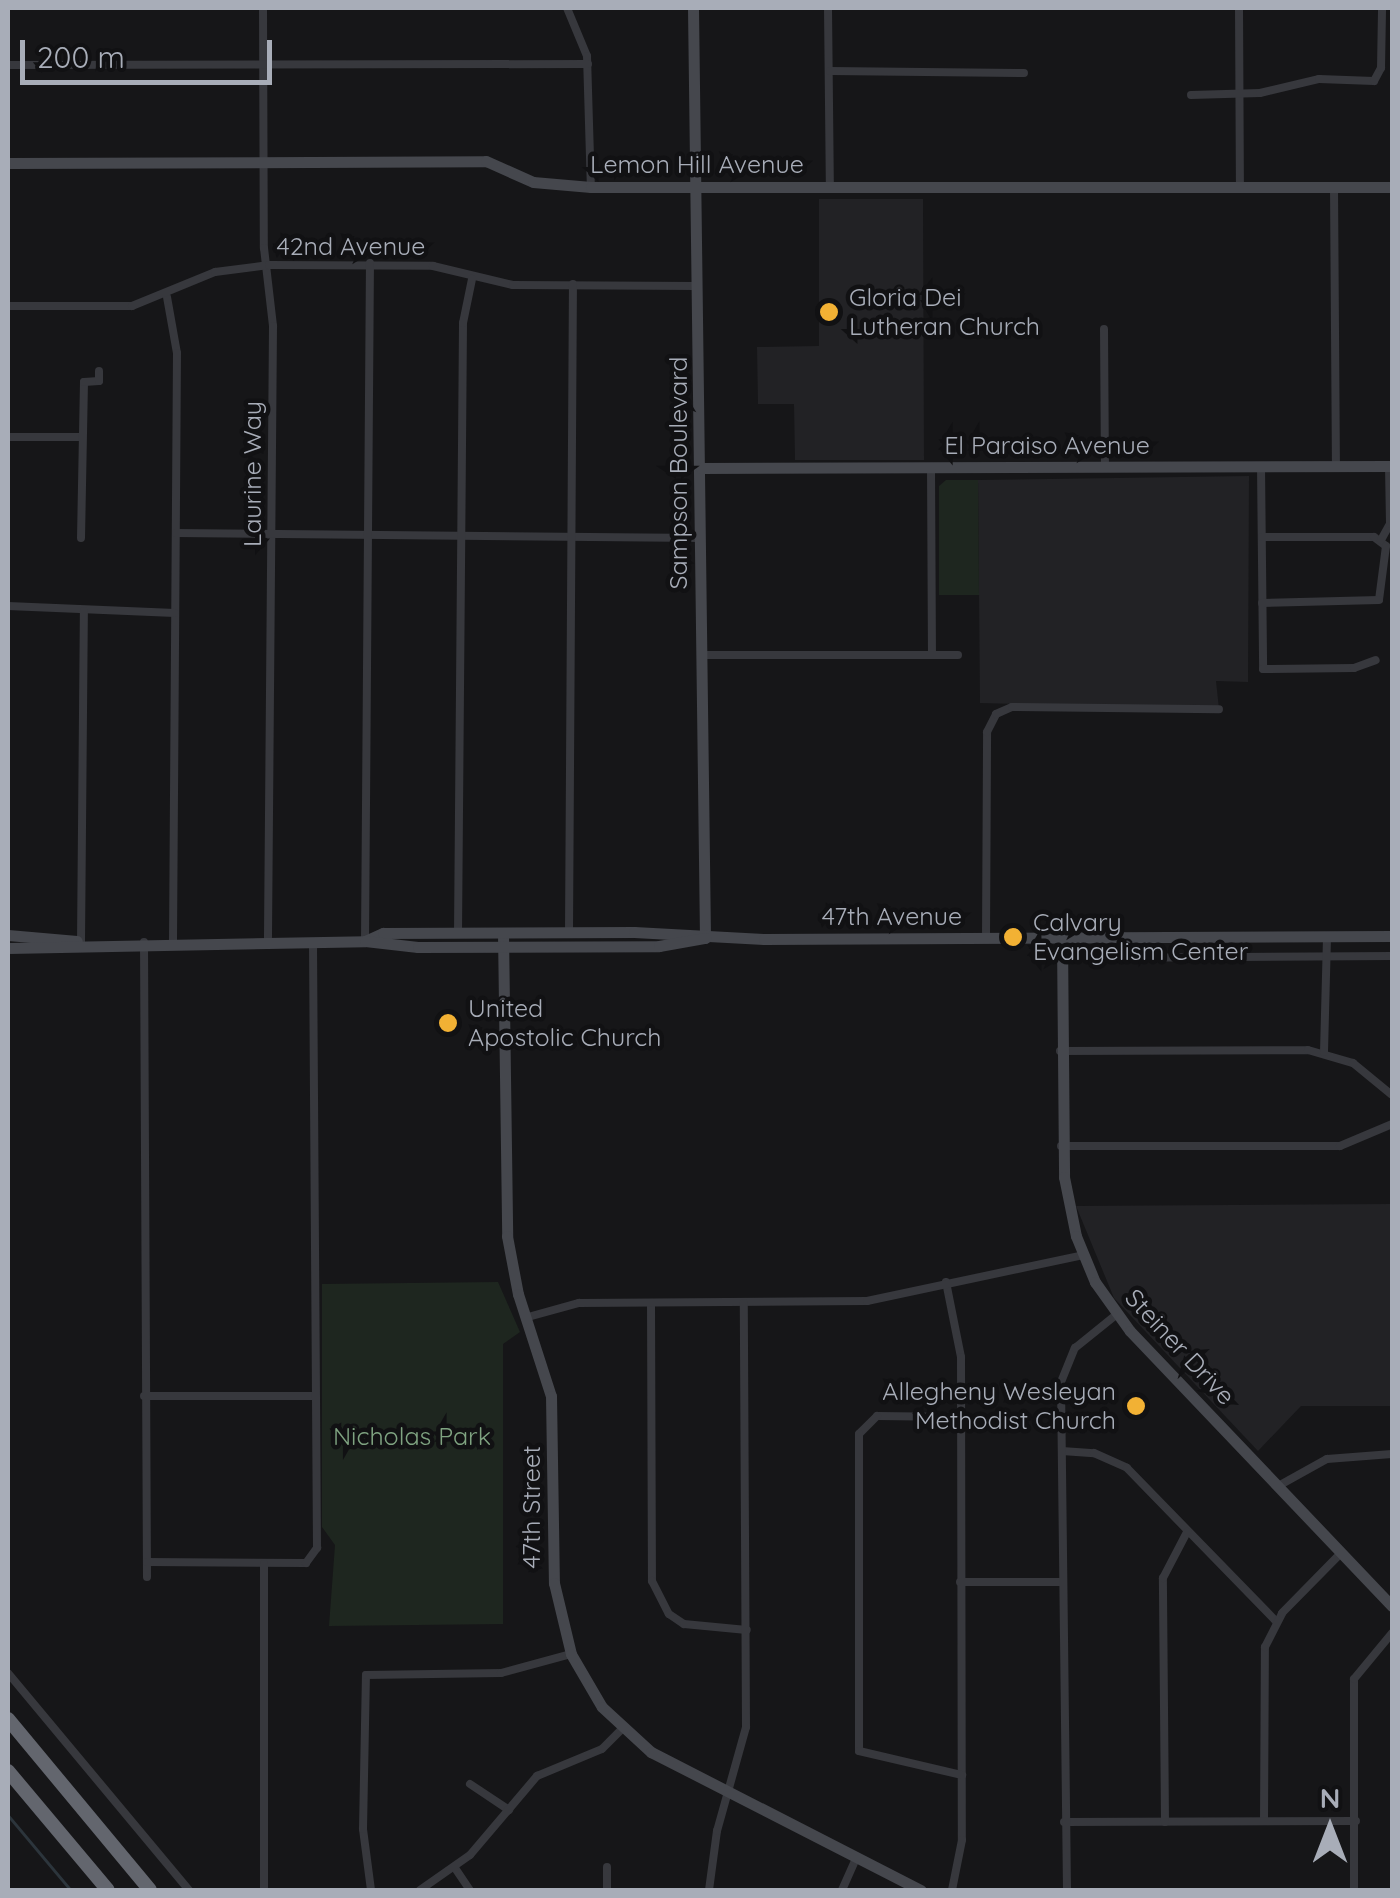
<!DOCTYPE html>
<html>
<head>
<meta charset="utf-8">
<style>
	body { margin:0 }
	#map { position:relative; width:1400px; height:1898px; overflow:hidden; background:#161618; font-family:Quicksand,sans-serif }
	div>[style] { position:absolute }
	.built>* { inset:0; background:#222225 }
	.green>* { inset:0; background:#1e261f }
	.stream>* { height:2.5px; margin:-1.25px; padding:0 1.25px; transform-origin:1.25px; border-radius:1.25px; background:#2c353c }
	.street>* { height:8px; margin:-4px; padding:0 4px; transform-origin:4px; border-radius:4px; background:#37383d }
	.secondary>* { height:11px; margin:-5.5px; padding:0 5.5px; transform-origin:5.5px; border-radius:5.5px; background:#45474d }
	.highway>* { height:14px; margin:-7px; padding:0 7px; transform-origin:7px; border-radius:7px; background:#63666e }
	.dots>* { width:28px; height:28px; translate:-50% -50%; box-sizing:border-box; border:5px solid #111113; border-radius:50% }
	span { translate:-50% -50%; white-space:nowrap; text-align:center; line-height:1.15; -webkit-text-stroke:9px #111113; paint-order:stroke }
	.street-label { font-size:25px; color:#a8adb8 }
	.poi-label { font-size:25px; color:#a8adb8 }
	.left { translate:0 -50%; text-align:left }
	.right { translate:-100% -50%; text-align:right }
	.park-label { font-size:25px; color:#7fa381 }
	.frame { position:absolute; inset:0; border:10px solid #a8adb8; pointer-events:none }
	.north { position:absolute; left:1280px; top:1778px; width:100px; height:100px; -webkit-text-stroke:8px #111113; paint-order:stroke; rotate:0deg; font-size:28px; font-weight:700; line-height:40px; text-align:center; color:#a8adb8 }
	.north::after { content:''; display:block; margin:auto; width:35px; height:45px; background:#a8adb8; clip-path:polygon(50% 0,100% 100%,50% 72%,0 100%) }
	.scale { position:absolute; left:20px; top:40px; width:252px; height:45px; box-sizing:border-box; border:5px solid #a8adb8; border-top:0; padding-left:12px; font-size:30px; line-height:35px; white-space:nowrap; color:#a8adb8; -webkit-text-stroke:8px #111113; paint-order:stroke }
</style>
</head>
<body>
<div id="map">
	<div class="built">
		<div style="clip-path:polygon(819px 199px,923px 199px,924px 460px,795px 460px,794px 404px,758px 404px,757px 347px,819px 346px)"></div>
		<div style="clip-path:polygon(1249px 476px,1248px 682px,1216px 681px,1219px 709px,980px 703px,978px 480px)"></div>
		<div style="clip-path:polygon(1392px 1204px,1392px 1406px,1301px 1406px,1258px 1451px,1114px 1298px,1076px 1206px)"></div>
	</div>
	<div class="green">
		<div style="clip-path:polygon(946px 480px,978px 480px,979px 595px,939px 595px,939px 486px)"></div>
		<div style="clip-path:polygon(498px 1282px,520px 1332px,503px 1344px,503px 1624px,329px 1626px,335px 1545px,322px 1527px,322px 1284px)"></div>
	</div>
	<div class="stream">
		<div style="left:8px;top:1815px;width:98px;rotate:50deg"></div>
	</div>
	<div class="street">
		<div style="left:263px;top:8px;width:240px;rotate:89.8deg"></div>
		<div style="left:264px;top:248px;width:79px;rotate:83.4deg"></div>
		<div style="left:273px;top:326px;width:616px;rotate:90.47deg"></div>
		<div style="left:567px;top:8px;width:52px;rotate:67.4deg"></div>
		<div style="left:587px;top:56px;width:131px;rotate:88.3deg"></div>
		<div style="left:828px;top:8px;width:179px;rotate:89.4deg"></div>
		<div style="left:1239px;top:8px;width:178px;rotate:89.7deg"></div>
		<div style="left:8px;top:65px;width:580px;rotate:-0.1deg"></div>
		<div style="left:830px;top:71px;width:194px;rotate:0.6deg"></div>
		<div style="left:1191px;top:95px;width:69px;rotate:-1.7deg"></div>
		<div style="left:1260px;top:93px;width:61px;rotate:-13.3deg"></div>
		<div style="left:1319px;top:79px;width:55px;rotate:2.1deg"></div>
		<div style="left:1374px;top:81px;width:15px;rotate:-62deg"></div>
		<div style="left:1381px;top:68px;width:60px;rotate:-89deg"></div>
		<div style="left:1334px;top:187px;width:279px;rotate:89.6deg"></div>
		<div style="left:167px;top:297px;width:57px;rotate:79.9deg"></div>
		<div style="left:177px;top:353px;width:589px;rotate:90.39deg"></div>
		<div style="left:8px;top:306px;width:124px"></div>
		<div style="left:132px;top:306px;width:90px;rotate:-22.3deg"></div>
		<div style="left:215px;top:272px;width:54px;rotate:-7.4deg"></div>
		<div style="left:269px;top:265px;width:164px;rotate:0.3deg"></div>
		<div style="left:433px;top:266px;width:82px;rotate:13.4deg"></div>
		<div style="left:513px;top:285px;width:184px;rotate:0.3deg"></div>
		<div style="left:1104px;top:329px;width:138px;rotate:89.6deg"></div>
		<div style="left:8px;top:437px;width:74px"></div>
		<div style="left:1261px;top:466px;width:203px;rotate:89.4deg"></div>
		<div style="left:1263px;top:669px;width:91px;rotate:-0.6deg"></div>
		<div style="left:1354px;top:668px;width:23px;rotate:-20deg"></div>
		<div style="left:931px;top:468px;width:187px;rotate:89.7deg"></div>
		<div style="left:176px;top:533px;width:525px;rotate:0.55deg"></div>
		<div style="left:1262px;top:537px;width:112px"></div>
		<div style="left:1374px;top:537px;width:15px;rotate:37deg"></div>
		<div style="left:1386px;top:546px;width:54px;rotate:97.4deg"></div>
		<div style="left:1379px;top:600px;width:117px;rotate:178.5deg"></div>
		<div style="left:81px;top:538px;width:156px;rotate:-88.9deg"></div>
		<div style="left:84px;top:382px;width:15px;rotate:-4deg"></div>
		<div style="left:99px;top:381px;width:10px;rotate:-90deg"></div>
		<div style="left:1381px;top:540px;width:18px;rotate:-61deg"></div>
		<div style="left:1390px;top:524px;width:58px;rotate:-91deg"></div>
		<div style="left:8px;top:606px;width:167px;rotate:2.4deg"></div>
		<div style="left:702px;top:655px;width:256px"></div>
		<div style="left:569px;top:932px;width:648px;rotate:-89.65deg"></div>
		<div style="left:458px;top:933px;width:610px;rotate:-89.53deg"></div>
		<div style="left:463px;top:323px;width:45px;rotate:-78.4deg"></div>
		<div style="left:986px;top:939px;width:207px;rotate:-89.7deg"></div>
		<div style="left:987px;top:732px;width:20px;rotate:-63deg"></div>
		<div style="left:996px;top:714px;width:17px;rotate:-24deg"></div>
		<div style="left:1012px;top:707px;width:207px;rotate:0.6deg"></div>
		<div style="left:1078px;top:939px;width:24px;rotate:52deg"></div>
		<div style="left:1093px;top:958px;width:299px;rotate:-0.4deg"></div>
		<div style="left:365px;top:941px;width:678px;rotate:-89.58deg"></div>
		<div style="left:81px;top:942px;width:331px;rotate:-89.5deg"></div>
		<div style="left:144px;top:942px;width:635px;rotate:89.73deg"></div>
		<div style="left:1060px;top:1051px;width:248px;rotate:-0.2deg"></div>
		<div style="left:1308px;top:1050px;width:47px;rotate:16.1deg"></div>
		<div style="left:1353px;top:1063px;width:50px;rotate:39.4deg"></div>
		<div style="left:1324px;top:1052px;width:115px;rotate:-88.5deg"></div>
		<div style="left:1061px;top:1146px;width:279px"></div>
		<div style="left:1340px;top:1146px;width:56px;rotate:-22.9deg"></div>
		<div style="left:946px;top:1282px;width:76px;rotate:78.7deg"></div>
		<div style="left:961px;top:1357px;width:483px;rotate:89.9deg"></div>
		<div style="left:962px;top:1840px;width:51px;rotate:101.3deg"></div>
		<div style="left:651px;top:1304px;width:277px;rotate:89.8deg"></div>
		<div style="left:652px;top:1581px;width:37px;rotate:63deg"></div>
		<div style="left:669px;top:1614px;width:18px;rotate:34deg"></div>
		<div style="left:684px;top:1624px;width:63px;rotate:5.4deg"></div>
		<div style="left:528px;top:1317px;width:53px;rotate:-15.4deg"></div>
		<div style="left:579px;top:1303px;width:288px;rotate:-0.4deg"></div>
		<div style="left:867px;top:1301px;width:221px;rotate:-12deg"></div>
		<div style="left:144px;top:1396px;width:168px"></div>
		<div style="left:961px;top:1417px;width:84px;rotate:-179.3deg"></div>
		<div style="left:877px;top:1416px;width:25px;rotate:135deg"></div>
		<div style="left:859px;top:1434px;width:317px;rotate:90deg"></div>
		<div style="left:859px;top:1751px;width:106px;rotate:13.1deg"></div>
		<div style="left:1062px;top:1451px;width:32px;rotate:4deg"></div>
		<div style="left:1094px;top:1453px;width:36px;rotate:24deg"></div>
		<div style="left:1127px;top:1468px;width:214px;rotate:45.8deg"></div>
		<div style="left:1280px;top:1485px;width:54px;rotate:-29deg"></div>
		<div style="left:1327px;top:1459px;width:65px;rotate:-4.4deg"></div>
		<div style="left:147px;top:1562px;width:159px;rotate:0.4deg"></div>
		<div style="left:306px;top:1563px;width:19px;rotate:-54deg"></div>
		<div style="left:317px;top:1548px;width:606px;rotate:-90.38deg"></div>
		<div style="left:264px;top:1564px;width:326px;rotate:90deg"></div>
		<div style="left:960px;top:1582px;width:102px"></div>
		<div style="left:8px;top:1673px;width:283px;rotate:50.2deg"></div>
		<div style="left:470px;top:1784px;width:47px;rotate:33.7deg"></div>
		<div style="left:1264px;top:1821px;width:174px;rotate:-89.7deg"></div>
		<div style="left:1265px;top:1647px;width:38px;rotate:-63deg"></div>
		<div style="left:1282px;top:1613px;width:84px;rotate:-45.5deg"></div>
		<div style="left:1064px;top:1822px;width:292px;rotate:-0.2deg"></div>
		<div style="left:1165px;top:1822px;width:244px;rotate:-90.5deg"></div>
		<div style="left:1163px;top:1578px;width:52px;rotate:-62.4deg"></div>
		<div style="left:607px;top:1867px;width:23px;rotate:90deg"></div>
		<div style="left:455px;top:1868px;width:27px;rotate:56deg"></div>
		<div style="left:371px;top:1890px;width:62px;rotate:-97.5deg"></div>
		<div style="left:363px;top:1829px;width:154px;rotate:-88.9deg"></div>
		<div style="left:366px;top:1675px;width:135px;rotate:-0.8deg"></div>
		<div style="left:501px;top:1673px;width:73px;rotate:-15.2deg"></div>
		<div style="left:420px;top:1890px;width:61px;rotate:-35deg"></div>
		<div style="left:470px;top:1855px;width:104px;rotate:-49.7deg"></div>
		<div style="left:537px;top:1776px;width:70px;rotate:-22.6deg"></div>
		<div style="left:602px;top:1749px;width:28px;rotate:-45deg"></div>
		<div style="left:709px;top:1890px;width:60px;rotate:-82.3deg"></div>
		<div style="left:717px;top:1831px;width:108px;rotate:-74.4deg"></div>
		<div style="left:746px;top:1727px;width:424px;rotate:-90.3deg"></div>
		<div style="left:842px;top:1890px;width:34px;rotate:-66deg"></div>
		<div style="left:1067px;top:1890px;width:508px;rotate:-90.68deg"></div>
		<div style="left:1061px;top:1382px;width:37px;rotate:-68deg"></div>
		<div style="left:1075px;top:1348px;width:54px;rotate:-39deg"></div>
		<div style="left:1354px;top:1890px;width:211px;rotate:-90deg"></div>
		<div style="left:1354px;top:1679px;width:60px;rotate:-50.4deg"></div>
	</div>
	<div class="secondary">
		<div style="left:693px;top:8px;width:930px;rotate:89.26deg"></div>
		<div style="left:8px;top:163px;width:478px;rotate:-0.2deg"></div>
		<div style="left:486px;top:161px;width:51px;rotate:24.1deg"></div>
		<div style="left:533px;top:182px;width:58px;rotate:4.9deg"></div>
		<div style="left:591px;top:187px;width:801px"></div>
		<div style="left:701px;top:468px;width:691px;rotate:-0.17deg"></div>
		<div style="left:503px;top:933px;width:303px;rotate:89.2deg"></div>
		<div style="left:507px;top:1236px;width:59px;rotate:79.3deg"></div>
		<div style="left:518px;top:1294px;width:107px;rotate:72.1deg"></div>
		<div style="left:551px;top:1396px;width:187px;rotate:89.1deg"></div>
		<div style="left:554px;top:1583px;width:73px;rotate:76.5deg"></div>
		<div style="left:571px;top:1654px;width:61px;rotate:59.7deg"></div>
		<div style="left:602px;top:1707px;width:67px;rotate:42.6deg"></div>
		<div style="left:651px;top:1752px;width:303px;rotate:27.1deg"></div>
		<div style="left:8px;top:935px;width:69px;rotate:5deg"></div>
		<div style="left:1062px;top:939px;width:238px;rotate:89.5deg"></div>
		<div style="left:1064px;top:1177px;width:60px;rotate:78.5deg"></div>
		<div style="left:1076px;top:1236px;width:50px;rotate:67.6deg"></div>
		<div style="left:1095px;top:1282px;width:60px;rotate:54.5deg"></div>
		<div style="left:1130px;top:1331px;width:380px;rotate:46.4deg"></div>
		<div style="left:365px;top:941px;width:20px;rotate:-24deg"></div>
		<div style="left:383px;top:933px;width:251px;rotate:-0.2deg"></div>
		<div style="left:634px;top:932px;width:130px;rotate:3.1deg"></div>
		<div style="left:764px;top:939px;width:628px;rotate:-0.27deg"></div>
		<div style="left:8px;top:948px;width:357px;rotate:-1.1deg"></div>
		<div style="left:365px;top:941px;width:53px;rotate:6.5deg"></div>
		<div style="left:418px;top:947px;width:241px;rotate:-0.2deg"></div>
		<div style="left:659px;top:946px;width:47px;rotate:-9.9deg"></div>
	</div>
	<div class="highway">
		<div style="left:8px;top:1719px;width:222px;rotate:50.3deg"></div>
		<div style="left:8px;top:1771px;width:155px;rotate:50deg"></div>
	</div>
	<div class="dots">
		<div style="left:829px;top:312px;background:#f2b134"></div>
		<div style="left:1013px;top:937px;background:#f2b134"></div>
		<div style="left:448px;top:1023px;background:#f2b134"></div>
		<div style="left:1136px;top:1406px;background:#f2b134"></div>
	</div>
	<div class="street-label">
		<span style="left:697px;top:164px">Lemon Hill Avenue</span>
		<span style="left:351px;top:246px">42nd Avenue</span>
		<span style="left:1047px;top:445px">El Paraiso Avenue</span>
		<span style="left:678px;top:473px;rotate:-90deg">Sampson Boulevard</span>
		<span style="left:252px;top:474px;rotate:-90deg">Laurine Way</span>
		<span style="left:892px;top:916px">47th Avenue</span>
		<span style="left:1180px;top:1347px;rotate:47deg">Steiner Drive</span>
		<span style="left:531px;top:1507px;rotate:-90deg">47th Street</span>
	</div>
	<div class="poi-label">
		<span class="left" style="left:849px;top:312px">Gloria Dei<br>Lutheran Church</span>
		<span class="left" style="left:1033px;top:937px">Calvary<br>Evangelism Center</span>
		<span class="left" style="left:468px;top:1023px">United<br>Apostolic Church</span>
		<span class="right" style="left:1116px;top:1406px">Allegheny Wesleyan<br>Methodist Church</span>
	</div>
	<div class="park-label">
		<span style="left:412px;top:1436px">Nicholas Park</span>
	</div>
	<div class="frame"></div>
	<div class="north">N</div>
	<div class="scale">200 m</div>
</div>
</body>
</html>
